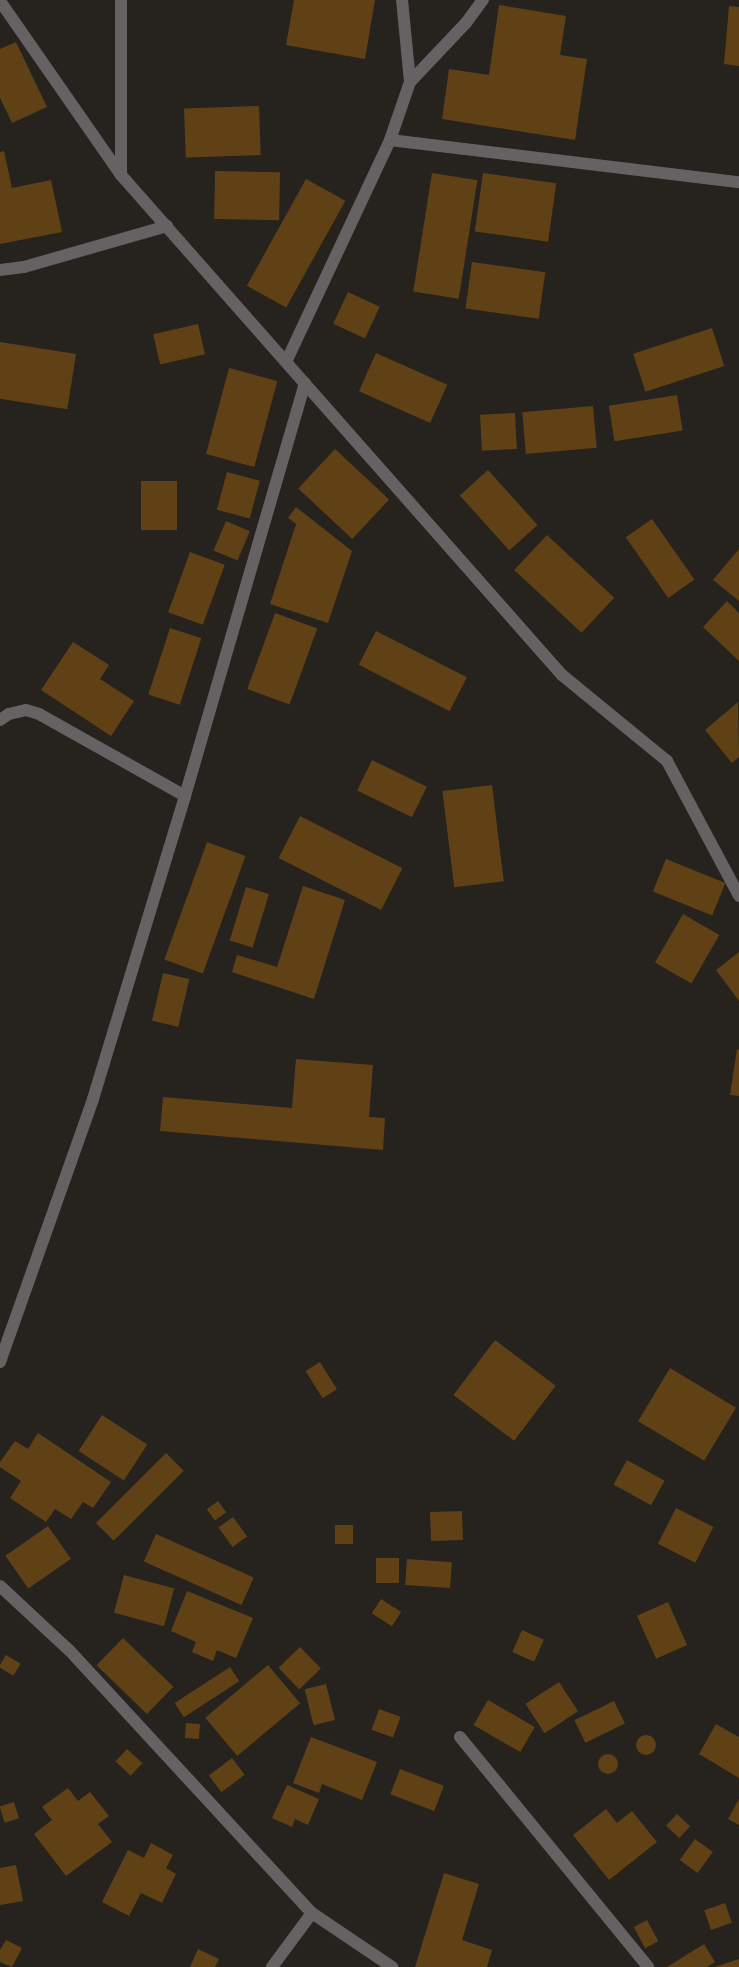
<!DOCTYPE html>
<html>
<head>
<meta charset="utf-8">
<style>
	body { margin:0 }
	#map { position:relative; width:739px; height:1967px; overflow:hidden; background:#26221d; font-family:"Roboto Condensed",sans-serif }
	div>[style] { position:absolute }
	.building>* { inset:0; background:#604116; transform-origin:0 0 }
	.round { border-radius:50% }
	.street>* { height:12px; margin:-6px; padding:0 6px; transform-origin:6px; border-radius:6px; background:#666264 }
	span { translate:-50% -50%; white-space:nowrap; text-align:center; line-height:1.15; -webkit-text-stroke:5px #1d1914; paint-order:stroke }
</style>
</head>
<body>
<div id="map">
	<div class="building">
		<div style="clip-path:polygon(294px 0,375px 0,365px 59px,286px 45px)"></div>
		<div style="clip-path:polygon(499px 5px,566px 16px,560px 55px,587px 59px,575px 140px,442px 119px,449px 69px,489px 75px)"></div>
		<div style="clip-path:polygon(729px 6px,739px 7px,739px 66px,724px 64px)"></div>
		<div style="clip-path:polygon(16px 42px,47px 107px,12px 123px,0 98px,0 49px)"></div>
		<div style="left:259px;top:106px;width:49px;height:75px;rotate:88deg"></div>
		<div style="clip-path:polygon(4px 151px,12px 188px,51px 180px,62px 232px,0 244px,0 152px)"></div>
		<div style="left:215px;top:171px;width:65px;height:48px;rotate:1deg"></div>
		<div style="left:432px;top:173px;width:46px;height:120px;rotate:9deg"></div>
		<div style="left:483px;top:173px;width:74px;height:59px;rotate:8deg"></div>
		<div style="left:306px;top:179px;width:45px;height:122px;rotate:29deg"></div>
		<div style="left:472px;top:262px;width:74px;height:47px;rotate:8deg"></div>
		<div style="left:348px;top:292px;width:35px;height:35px;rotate:25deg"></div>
		<div style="left:198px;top:324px;width:31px;height:46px;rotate:77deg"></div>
		<div style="left:712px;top:328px;width:40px;height:83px;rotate:72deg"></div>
		<div style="left:0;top:342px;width:77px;height:56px;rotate:9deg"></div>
		<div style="left:376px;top:353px;width:78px;height:42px;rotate:24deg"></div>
		<div style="left:229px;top:368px;width:50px;height:89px;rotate:15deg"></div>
		<div style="left:677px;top:395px;width:36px;height:69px;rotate:81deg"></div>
		<div style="left:593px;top:406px;width:42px;height:71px;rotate:85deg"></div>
		<div style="left:515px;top:413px;width:36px;height:35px;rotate:87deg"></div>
		<div style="left:335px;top:449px;width:74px;height:54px;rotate:43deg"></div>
		<div style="left:488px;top:470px;width:74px;height:38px;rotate:48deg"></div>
		<div style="left:227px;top:472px;width:34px;height:39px;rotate:15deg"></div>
		<div style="left:141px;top:481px;width:36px;height:49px"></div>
		<div style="clip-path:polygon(296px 507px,352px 551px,328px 623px,270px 604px,296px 524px,288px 518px)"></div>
		<div style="left:652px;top:519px;width:74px;height:32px;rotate:55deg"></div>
		<div style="left:226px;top:521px;width:26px;height:32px;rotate:23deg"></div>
		<div style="left:547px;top:535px;width:92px;height:48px;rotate:43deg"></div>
		<div style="clip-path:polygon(739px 549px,739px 601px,713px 580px)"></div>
		<div style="left:190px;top:552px;width:37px;height:64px;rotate:20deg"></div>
		<div style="clip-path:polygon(727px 601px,739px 613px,739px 661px,703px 627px)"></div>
		<div style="left:275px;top:613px;width:45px;height:81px;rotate:20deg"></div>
		<div style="left:170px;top:628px;width:33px;height:70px;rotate:18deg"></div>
		<div style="left:376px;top:631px;width:102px;height:38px;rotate:27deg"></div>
		<div style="clip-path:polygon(73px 642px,109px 665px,100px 679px,134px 701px,111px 736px,41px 690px)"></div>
		<div style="clip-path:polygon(738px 702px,739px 757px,732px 763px,705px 730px)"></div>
		<div style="left:372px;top:760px;width:61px;height:34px;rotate:26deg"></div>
		<div style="left:492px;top:785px;width:97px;height:50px;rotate:83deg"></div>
		<div style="left:300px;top:816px;width:115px;height:47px;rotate:27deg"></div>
		<div style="left:207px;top:842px;width:41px;height:125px;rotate:20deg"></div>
		<div style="left:666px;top:859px;width:64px;height:35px;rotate:22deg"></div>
		<div style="clip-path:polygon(303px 886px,345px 900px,314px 999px,232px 972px,237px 955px,277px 967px)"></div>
		<div style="left:246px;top:887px;width:24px;height:56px;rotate:17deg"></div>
		<div style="left:683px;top:914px;width:42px;height:56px;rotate:30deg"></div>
		<div style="clip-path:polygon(739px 952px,739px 1001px,716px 970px)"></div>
		<div style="left:163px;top:973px;width:27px;height:49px;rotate:13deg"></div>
		<div style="clip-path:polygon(737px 1049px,739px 1050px,739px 1096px,730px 1095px)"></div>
		<div style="clip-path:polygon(296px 1059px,373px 1065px,369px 1117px,385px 1118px,383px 1150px,160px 1131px,163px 1097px,292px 1108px)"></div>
		<div style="left:495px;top:1340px;width:76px;height:69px;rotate:37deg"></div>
		<div style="left:320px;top:1362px;width:32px;height:17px;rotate:58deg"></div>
		<div style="left:670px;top:1368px;width:77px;height:62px;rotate:31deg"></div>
		<div style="left:102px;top:1415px;width:54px;height:43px;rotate:33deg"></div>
		<div style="clip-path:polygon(38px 1433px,111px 1482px,93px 1508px,83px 1502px,71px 1519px,55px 1509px,46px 1522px,10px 1498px,21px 1481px,0 1467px,0 1462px,15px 1441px,28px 1449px)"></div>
		<div style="left:166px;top:1453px;width:25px;height:99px;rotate:45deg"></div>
		<div style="left:627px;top:1460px;width:43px;height:28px;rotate:29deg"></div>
		<div style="left:218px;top:1501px;width:14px;height:14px;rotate:54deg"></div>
		<div style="left:676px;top:1508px;width:42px;height:40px;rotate:27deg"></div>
		<div style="left:462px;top:1511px;width:29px;height:32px;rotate:88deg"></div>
		<div style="left:233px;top:1517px;width:24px;height:18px;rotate:54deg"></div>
		<div style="left:335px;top:1525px;width:18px;height:19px"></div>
		<div style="left:48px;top:1526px;width:40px;height:52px;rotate:55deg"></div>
		<div style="left:156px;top:1534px;width:107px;height:30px;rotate:24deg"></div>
		<div style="left:376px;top:1558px;width:23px;height:25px"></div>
		<div style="left:407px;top:1559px;width:45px;height:26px;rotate:4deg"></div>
		<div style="left:124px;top:1575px;width:52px;height:39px;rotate:15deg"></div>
		<div style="clip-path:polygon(187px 1591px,253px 1618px,236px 1658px,217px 1650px,213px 1661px,192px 1652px,196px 1642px,171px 1631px)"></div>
		<div style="left:381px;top:1599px;width:24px;height:17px;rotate:33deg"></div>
		<div style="left:668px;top:1602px;width:47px;height:34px;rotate:66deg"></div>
		<div style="left:522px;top:1630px;width:24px;height:24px;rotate:24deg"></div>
		<div style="left:123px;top:1638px;width:70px;height:38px;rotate:44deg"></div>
		<div style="left:300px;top:1647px;width:30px;height:30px;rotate:46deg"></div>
		<div style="left:6px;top:1655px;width:17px;height:14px;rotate:31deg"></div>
		<div style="left:268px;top:1665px;width:50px;height:82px;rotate:50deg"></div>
		<div style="left:230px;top:1667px;width:17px;height:66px;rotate:57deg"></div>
		<div style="left:559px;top:1682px;width:35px;height:40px;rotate:57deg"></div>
		<div style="left:326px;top:1684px;width:37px;height:22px;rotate:76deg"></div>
		<div style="left:488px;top:1700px;width:54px;height:29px;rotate:30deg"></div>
		<div style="left:614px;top:1701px;width:25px;height:44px;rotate:64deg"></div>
		<div style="left:379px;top:1709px;width:23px;height:22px;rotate:20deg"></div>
		<div style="left:186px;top:1723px;width:14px;height:15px;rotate:4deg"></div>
		<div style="clip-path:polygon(716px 1724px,739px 1737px,739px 1778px,699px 1754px)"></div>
		<div class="round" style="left:636px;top:1735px;width:20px;height:20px"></div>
		<div style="clip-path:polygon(311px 1737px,377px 1762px,362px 1800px,322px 1784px,319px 1793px,293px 1783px)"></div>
		<div style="left:127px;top:1749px;width:21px;height:17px;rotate:43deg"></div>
		<div class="round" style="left:598px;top:1754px;width:20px;height:20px"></div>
		<div style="left:232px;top:1758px;width:21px;height:29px;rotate:53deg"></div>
		<div style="left:400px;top:1769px;width:47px;height:27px;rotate:21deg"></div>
		<div style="clip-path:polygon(287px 1785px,319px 1799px,308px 1825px,295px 1819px,292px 1827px,272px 1818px)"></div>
		<div style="clip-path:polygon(68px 1788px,78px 1801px,90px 1792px,109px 1816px,98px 1824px,112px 1842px,66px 1876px,34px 1834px,52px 1820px,42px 1807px)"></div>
		<div style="clip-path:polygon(739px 1799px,739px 1825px,728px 1819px)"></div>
		<div style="left:14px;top:1802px;width:17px;height:15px;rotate:73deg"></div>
		<div style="clip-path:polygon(606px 1809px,617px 1823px,632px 1811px,657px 1842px,609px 1880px,573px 1835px)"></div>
		<div style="left:677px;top:1814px;width:18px;height:16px;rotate:43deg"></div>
		<div style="left:695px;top:1839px;width:22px;height:26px;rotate:36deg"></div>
		<div style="clip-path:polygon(151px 1843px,173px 1855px,166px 1868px,176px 1874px,162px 1903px,141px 1893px,129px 1916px,102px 1902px,128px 1850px,144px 1858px)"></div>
		<div style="clip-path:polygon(16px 1865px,23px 1901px,0 1905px,0 1868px)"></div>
		<div style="clip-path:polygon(444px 1873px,479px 1884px,462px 1940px,492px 1950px,487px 1967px,415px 1967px)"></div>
		<div style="left:725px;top:1903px;width:21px;height:22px;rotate:71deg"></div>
		<div style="left:647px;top:1920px;width:24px;height:15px;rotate:62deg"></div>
		<div style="clip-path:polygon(6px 1940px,22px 1948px,12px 1967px,0 1962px,0 1950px)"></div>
		<div style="clip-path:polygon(704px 1944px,715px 1962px,707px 1967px,667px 1967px)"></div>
		<div style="clip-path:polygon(198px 1949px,219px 1959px,215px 1967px,190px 1967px)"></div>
		<div style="clip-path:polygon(739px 1959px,739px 1967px,715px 1967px)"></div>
	</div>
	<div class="street">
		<div style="left:402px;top:0;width:82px;rotate:84.4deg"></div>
		<div style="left:0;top:1px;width:212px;rotate:55.2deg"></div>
		<div style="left:121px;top:175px;width:667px;rotate:48.59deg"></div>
		<div style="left:562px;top:675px;width:136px;rotate:39.3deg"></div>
		<div style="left:667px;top:761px;width:153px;rotate:61.9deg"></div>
		<div style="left:390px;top:140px;width:352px;rotate:6.9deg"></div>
		<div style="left:121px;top:175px;width:175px;rotate:-90deg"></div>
		<div style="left:0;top:270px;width:24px;rotate:-7deg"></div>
		<div style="left:24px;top:267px;width:149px;rotate:-16deg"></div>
		<div style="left:287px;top:360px;width:243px;rotate:-64.9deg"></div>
		<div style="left:390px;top:140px;width:61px;rotate:-71deg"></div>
		<div style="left:410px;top:82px;width:81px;rotate:-46.5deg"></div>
		<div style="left:466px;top:23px;width:29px;rotate:-54deg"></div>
		<div style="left:0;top:720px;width:11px;rotate:-34deg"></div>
		<div style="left:9px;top:714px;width:17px;rotate:-13deg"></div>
		<div style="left:26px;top:710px;width:14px;rotate:17deg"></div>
		<div style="left:39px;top:714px;width:167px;rotate:29.3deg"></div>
		<div style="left:0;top:1362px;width:279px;rotate:-70.5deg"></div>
		<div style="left:93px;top:1099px;width:317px;rotate:-73.1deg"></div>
		<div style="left:185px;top:796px;width:430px;rotate:-73.8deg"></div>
		<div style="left:0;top:1586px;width:96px;rotate:42.9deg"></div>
		<div style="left:70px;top:1651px;width:357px;rotate:47.3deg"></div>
		<div style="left:312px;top:1913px;width:97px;rotate:34deg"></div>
		<div style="left:460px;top:1737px;width:297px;rotate:50.7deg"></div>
		<div style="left:272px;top:1967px;width:67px;rotate:-53.5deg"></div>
	</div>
</div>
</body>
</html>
